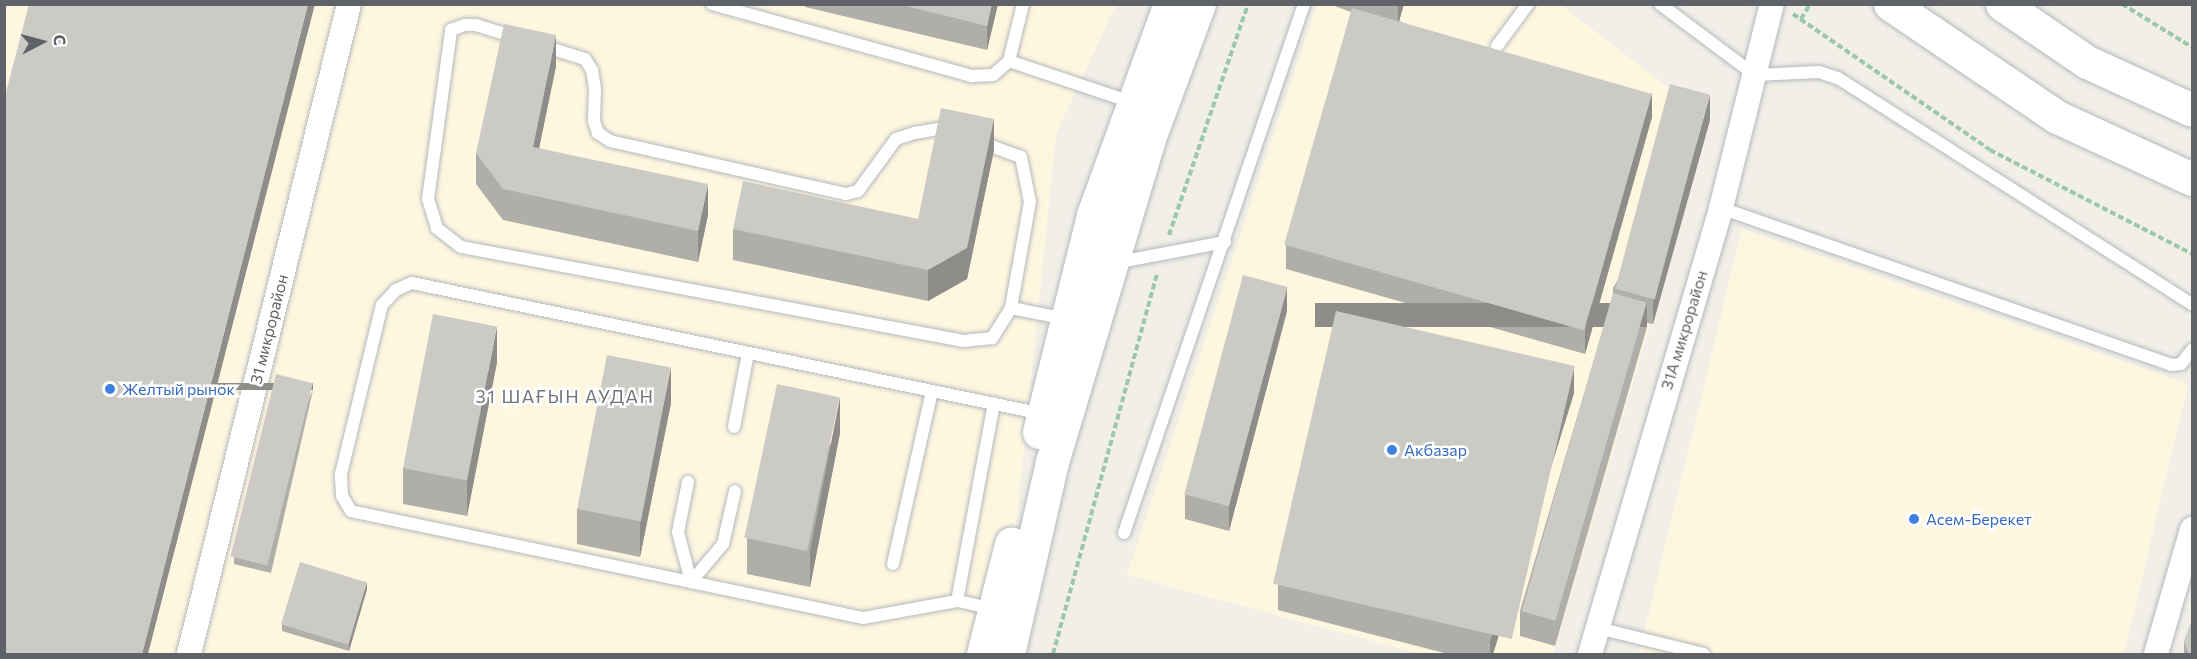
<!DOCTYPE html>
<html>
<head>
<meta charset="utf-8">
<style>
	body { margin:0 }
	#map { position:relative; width:2197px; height:659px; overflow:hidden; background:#f1efe8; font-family:Commissioner,sans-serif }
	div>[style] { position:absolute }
	.commercial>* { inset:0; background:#fef7e0 }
	.path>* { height:4px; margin-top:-2px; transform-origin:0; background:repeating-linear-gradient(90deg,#9cc7a9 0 6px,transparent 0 9px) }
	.roads { filter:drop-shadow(0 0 2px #b5b8bc) drop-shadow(0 0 2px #b5b8bc) }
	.lane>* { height:12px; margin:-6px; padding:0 6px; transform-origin:6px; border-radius:6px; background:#fff }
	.street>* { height:24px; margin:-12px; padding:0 12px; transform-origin:12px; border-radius:12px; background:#fff }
	.secondary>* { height:33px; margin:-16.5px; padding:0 16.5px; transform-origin:16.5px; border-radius:16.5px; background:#fff }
	.wall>* { inset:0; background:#afaea9 }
	.shaded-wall>* { inset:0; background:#8f8d8a; transform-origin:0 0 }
	.building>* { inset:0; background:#cccac5; transform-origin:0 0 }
	.dots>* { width:16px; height:16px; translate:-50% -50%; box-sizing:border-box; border:3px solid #fff; border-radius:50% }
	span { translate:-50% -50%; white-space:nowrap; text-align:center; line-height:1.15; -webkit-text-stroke:5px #fff; paint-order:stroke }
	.street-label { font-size:16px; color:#5f6368 }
	.shop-label { font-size:16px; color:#366cbe }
	.left { translate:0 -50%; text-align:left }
	.neighbourhood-label { font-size:18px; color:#70757a; letter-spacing:1.5px }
	.frame { position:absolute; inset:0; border:6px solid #5f6368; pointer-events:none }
	.north { position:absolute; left:12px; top:12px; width:60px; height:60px; -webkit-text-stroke:4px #fff; paint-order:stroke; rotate:84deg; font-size:16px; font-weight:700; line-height:24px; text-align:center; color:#5f6368 }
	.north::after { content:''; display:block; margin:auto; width:21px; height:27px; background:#5f6368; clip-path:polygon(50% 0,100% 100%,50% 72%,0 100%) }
</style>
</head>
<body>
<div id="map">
	<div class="commercial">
		<div style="clip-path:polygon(4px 5px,1116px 5px,1056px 134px,1003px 654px,5px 654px)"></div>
		<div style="clip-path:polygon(1317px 5px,1561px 5px,1710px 120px,1553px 654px,1421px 654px,1127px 575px)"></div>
		<div style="clip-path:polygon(1742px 229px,2188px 384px,2124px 654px,1639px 654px)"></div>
	</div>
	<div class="path">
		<div style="left:2122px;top:4px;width:82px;rotate:31.6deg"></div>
		<div style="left:1793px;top:14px;width:239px;rotate:34.6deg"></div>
		<div style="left:1990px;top:150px;width:227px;rotate:27.2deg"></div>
		<div style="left:1801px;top:19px;width:17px;rotate:-59deg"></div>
		<div style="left:1169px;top:235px;width:244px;rotate:-71.1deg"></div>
		<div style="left:1053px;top:654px;width:395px;rotate:-74.7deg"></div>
	</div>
	<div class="roads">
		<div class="lane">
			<div style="left:712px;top:4px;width:270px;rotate:15.5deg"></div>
			<div style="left:972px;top:76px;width:21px;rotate:-3deg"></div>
			<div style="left:993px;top:75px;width:21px;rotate:-41deg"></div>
			<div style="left:1009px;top:61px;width:59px;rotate:-76.2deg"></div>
			<div style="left:1660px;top:4px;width:119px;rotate:36.8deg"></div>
			<div style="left:1755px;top:75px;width:64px;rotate:-2.7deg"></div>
			<div style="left:1819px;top:72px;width:20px;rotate:18deg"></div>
			<div style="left:1838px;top:78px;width:420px;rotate:32.6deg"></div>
			<div style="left:465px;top:25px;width:11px"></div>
			<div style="left:476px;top:25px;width:114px;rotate:17.3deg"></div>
			<div style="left:585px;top:59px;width:13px;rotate:58deg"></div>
			<div style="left:592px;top:70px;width:20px;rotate:81deg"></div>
			<div style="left:595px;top:90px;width:31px;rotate:92deg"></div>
			<div style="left:594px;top:121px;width:13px;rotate:72deg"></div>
			<div style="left:598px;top:133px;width:14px;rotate:34deg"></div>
			<div style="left:610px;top:141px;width:242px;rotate:12.7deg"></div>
			<div style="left:846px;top:194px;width:12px;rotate:-14deg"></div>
			<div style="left:858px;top:191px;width:64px;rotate:-53.8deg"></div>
			<div style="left:896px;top:139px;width:20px;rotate:-18deg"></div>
			<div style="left:915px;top:133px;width:27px;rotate:-10deg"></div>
			<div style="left:942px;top:128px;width:84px;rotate:20.2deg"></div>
			<div style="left:1021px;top:157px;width:46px;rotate:78.7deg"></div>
			<div style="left:1030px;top:202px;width:108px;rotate:100.2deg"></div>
			<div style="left:1011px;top:308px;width:36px;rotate:122deg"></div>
			<div style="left:992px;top:338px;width:28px;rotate:174deg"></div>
			<div style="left:964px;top:341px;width:512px;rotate:-169.41deg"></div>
			<div style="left:461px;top:247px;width:31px;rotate:-142deg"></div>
			<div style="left:437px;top:228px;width:30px;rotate:-107deg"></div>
			<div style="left:428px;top:199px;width:171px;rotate:-82.2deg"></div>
			<div style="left:451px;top:30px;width:15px;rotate:-20deg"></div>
			<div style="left:1497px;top:46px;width:52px;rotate:-53.6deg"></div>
			<div style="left:1009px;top:61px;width:132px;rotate:18.6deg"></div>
			<div style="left:1721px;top:208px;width:477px;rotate:19.2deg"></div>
			<div style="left:2171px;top:365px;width:10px;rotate:-6deg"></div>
			<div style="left:2181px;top:364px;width:18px;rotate:-52deg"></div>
			<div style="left:1114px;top:263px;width:113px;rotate:-10.7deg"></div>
			<div style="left:1011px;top:308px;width:56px;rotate:11.3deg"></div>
			<div style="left:734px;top:427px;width:75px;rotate:-79.3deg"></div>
			<div style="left:688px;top:482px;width:51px;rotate:101.3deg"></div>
			<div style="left:678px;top:532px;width:52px;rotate:75.4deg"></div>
			<div style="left:691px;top:582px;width:50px;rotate:-49.9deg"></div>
			<div style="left:723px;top:544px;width:54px;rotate:-77.2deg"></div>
			<div style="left:1124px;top:533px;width:559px;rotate:-71.21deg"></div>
			<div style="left:893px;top:564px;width:177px;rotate:-77.3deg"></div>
			<div style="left:957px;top:601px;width:201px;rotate:-79.4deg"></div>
			<div style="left:993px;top:609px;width:37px;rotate:-167deg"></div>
			<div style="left:957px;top:601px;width:96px;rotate:169.7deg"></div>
			<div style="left:863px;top:618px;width:523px;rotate:-168.2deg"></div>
			<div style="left:351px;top:511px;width:17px;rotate:-121deg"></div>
			<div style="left:342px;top:496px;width:22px;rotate:-93deg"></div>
			<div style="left:341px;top:474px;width:174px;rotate:-76.4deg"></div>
			<div style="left:382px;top:305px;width:21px;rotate:-47deg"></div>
			<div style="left:396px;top:290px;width:17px;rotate:-24deg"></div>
			<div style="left:412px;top:283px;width:644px;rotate:11.73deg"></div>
			<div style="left:1598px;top:628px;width:109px;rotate:13.8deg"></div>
		</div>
		<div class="street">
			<div style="left:189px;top:654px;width:669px;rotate:-76.17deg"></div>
			<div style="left:1590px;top:654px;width:465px;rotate:-73.6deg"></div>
			<div style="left:1721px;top:208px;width:210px;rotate:-76deg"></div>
			<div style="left:2156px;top:654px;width:130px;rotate:-73.9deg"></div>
		</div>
		<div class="secondary">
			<div style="left:1890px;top:4px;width:202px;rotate:34.1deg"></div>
			<div style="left:2057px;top:117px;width:149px;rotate:24.7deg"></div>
			<div style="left:2002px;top:4px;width:103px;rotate:34.3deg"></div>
			<div style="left:2087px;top:62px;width:115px;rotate:24.6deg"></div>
			<div style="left:1039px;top:432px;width:224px;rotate:-76deg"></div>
			<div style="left:1093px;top:215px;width:225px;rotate:-70deg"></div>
			<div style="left:983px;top:654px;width:114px;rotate:-75.7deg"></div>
			<div style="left:1008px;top:654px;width:197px;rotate:-77.1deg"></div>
			<div style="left:1052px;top:462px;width:335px;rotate:-73.3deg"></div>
			<div style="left:1148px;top:141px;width:146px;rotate:-69.6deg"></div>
		</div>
	</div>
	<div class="wall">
		<div style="clip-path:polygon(805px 4px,998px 4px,987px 50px,805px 7px)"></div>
		<div style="clip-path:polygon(1329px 4px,1404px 4px,1399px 21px,1652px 117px,1585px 354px,1286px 269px,1286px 245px,1351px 12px)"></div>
		<div style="clip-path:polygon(556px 66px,539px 148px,708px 215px,698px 262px,503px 220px,476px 184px,476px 153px)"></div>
		<div style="clip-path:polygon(1710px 120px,1653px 324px,1647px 323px,1647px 327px,1555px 646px,1520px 636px,1520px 611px,1613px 295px,1613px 288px)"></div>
		<div style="clip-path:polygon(994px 150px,967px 279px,928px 301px,733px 260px,733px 229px,918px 219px)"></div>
		<div style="clip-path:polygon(1287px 311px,1229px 531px,1185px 519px,1185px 494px)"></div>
		<div style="clip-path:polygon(497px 362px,467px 516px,403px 504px,403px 468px)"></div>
		<div style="clip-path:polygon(313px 390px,271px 573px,234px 564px,234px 557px)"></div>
		<div style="clip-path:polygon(1574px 393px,1493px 654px,1448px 654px,1278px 610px,1278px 585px)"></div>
		<div style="clip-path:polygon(671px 403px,640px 557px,577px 544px,577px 509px)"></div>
		<div style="clip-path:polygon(840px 433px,810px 587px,747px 574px,747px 538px)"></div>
		<div style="clip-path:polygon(367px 589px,349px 651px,282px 631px,282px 624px)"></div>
		<div style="clip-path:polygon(2184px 641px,2193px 654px,2184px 654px)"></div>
	</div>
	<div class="shaded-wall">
		<div style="clip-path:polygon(308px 4px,315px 4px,148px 654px,142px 654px)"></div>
		<div style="clip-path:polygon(992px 4px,998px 4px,987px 50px,987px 26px)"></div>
		<div style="clip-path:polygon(1398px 4px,1404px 4px,1398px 25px)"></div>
		<div style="clip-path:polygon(556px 35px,556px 66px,533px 178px,533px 147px)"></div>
		<div style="clip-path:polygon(1652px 92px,1652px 117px,1585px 354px,1585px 330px)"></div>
		<div style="clip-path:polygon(1710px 95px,1710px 120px,1653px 324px,1653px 300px)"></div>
		<div style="clip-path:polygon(994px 119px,994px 150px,967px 279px,928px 301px,928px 270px)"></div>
		<div style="clip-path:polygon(708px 184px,708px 215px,698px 262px,698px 231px)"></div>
		<div style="clip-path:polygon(1287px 287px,1287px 311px,1229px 531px,1229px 506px)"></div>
		<div style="left:1647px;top:303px;width:24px;height:332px;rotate:90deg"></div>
		<div style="clip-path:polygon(497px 326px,497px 362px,467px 516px,467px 481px)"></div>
		<div style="clip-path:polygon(671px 367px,671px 403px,640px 557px,640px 521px)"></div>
		<div style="clip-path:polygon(1574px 368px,1574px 393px,1493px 654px,1490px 654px,1490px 641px)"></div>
		<div style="left:313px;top:383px;width:7px;height:188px;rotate:90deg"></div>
		<div style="clip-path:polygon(840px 397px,840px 433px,810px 587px,810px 551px)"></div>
		<div style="clip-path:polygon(367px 582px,367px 589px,349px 651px,349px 644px)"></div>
	</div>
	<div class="building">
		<div style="clip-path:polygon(29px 4px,308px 4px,142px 654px,4px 654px,4px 100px)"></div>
		<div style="clip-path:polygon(898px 4px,992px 4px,987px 26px)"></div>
		<div style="left:1352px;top:8px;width:312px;height:246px;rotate:16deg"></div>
		<div style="clip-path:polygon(504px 24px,556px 35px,533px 147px,708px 184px,698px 231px,503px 189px,476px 153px)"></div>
		<div style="left:1670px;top:84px;width:41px;height:212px;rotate:15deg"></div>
		<div style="clip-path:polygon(941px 108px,994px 119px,967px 248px,928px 270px,733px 229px,743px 181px,918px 219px)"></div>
		<div style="left:1243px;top:275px;width:46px;height:227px;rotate:15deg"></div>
		<div style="left:1613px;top:293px;width:35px;height:331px;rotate:16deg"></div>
		<div style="left:1336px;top:311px;width:245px;height:280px;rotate:13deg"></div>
		<div style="left:433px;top:314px;width:65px;height:157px;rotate:11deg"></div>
		<div style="left:607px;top:355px;width:65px;height:157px;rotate:11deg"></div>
		<div style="left:276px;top:374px;width:38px;height:188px;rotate:14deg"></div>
		<div style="left:777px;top:384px;width:64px;height:157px;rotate:12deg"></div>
		<div style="left:300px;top:562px;width:70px;height:65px;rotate:17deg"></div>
		<div style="clip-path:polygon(2193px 617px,2193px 654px,2188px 654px,2188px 652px,2184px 641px)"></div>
	</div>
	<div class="dots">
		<div style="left:110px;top:389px;background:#3f7fe0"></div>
		<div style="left:1392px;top:450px;background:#3f7fe0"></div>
		<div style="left:1914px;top:519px;background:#3f7fe0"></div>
	</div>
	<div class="street-label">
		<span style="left:269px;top:329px;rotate:-76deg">31 микрорайон</span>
		<span style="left:1684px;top:330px;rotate:-73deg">31А микрорайон</span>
	</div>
	<div class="shop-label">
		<span class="left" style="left:122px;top:389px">Желтый рынок</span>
		<span class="left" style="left:1404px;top:450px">Акбазар</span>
		<span class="left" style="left:1926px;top:519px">Асем-Берекет</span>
	</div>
	<div class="neighbourhood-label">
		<span style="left:565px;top:396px">31 ШАҒЫН АУДАН</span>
	</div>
	<div class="frame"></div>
	<div class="north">С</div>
</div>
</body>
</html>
